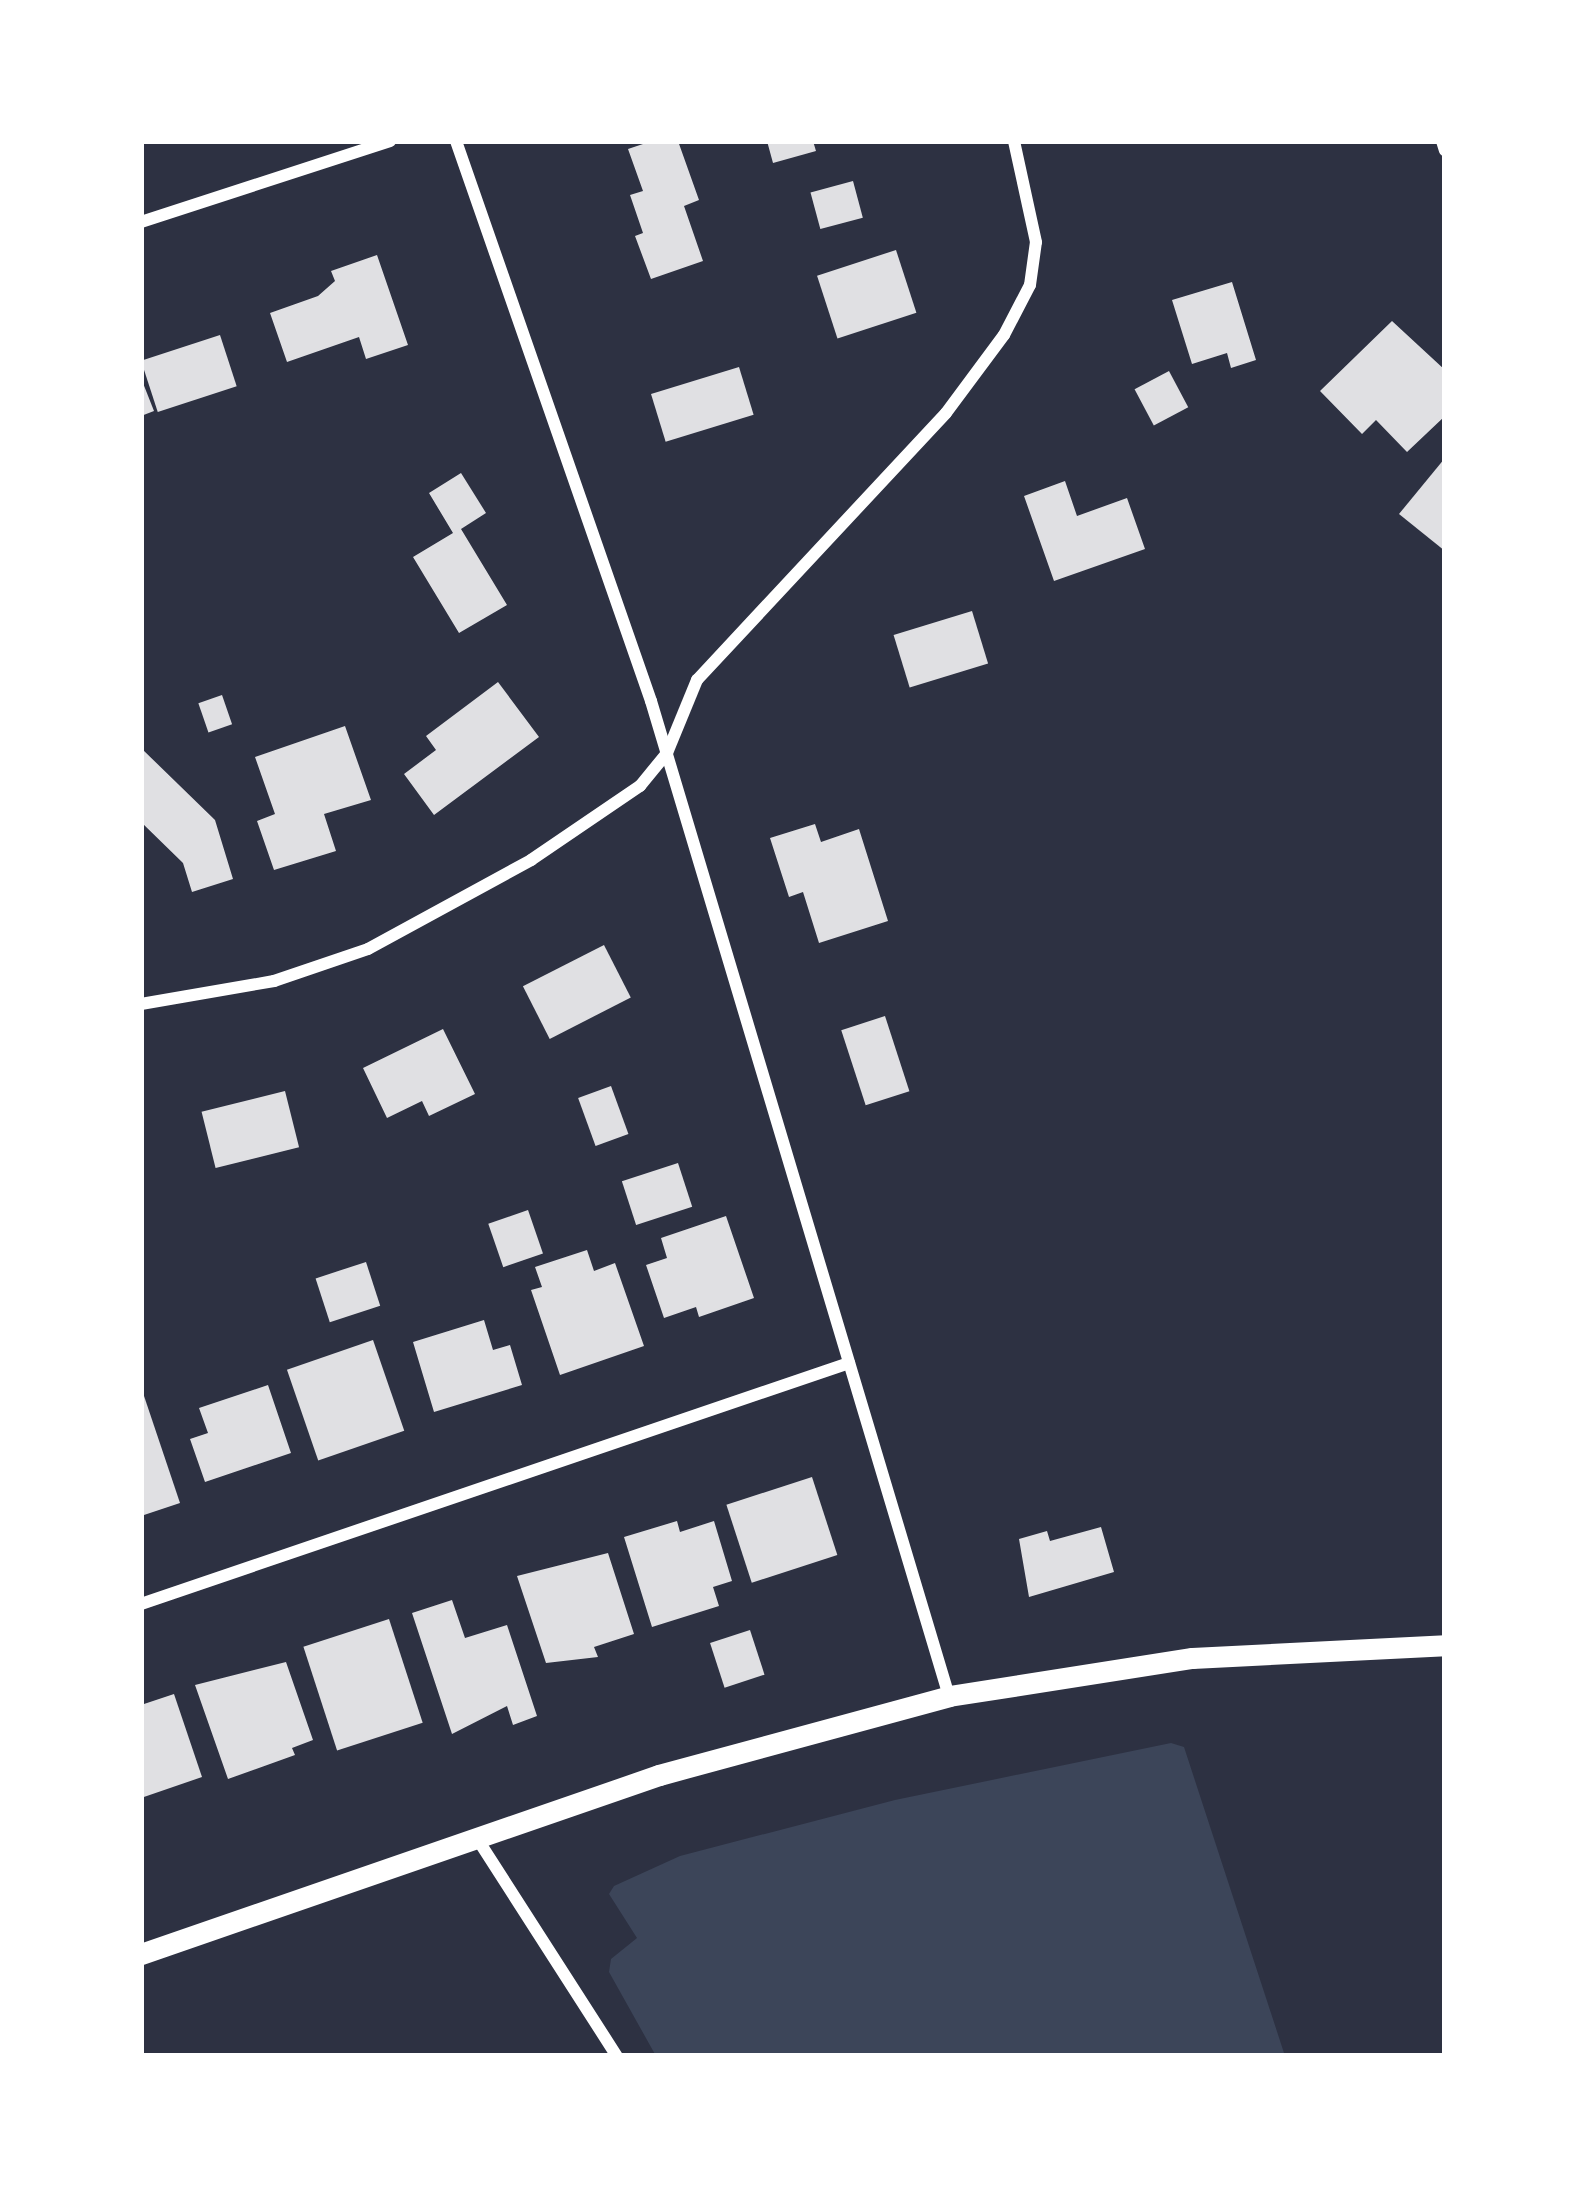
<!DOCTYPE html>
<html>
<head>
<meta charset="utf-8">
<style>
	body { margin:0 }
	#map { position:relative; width:1586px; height:2197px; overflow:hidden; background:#2d3142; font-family:Ubuntu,sans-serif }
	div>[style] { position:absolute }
	.green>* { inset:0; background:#3c4559 }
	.building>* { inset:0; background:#e0e0e3; transform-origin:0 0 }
	.minor>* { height:12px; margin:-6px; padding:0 6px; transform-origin:6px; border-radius:6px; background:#fff }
	.tertiary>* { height:21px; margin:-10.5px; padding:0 10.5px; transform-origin:10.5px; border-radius:10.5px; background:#fff }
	span { translate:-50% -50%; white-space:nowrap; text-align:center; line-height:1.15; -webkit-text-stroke:12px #fff; paint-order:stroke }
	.frame { position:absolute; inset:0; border:144px solid #fff; pointer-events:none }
</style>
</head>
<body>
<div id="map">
	<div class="green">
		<div style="clip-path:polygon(1171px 1743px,1184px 1747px,1285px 2056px,656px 2056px,609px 1972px,611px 1959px,637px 1938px,609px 1894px,614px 1886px,680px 1856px,895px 1800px)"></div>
	</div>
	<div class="building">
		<div style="clip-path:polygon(652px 141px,678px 141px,699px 200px,684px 206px,703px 261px,651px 279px,635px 236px,643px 233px,630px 195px,643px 191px,628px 149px)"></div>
		<div style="clip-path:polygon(767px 141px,813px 141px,816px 151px,773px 163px)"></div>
		<div style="left:853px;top:181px;width:38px;height:44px;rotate:75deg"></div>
		<div style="left:896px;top:250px;width:66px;height:83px;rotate:72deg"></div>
		<div style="clip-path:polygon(377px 255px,408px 345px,366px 359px,359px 337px,287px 362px,270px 313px,318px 296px,335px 281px,331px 271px)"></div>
		<div style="clip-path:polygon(1232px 282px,1256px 360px,1231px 368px,1227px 353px,1192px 364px,1172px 300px)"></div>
		<div style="clip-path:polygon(1392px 321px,1445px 370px,1445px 416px,1407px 452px,1376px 420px,1362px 434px,1320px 391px)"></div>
		<div style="left:220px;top:335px;width:54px;height:83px;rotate:72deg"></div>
		<div style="left:739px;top:367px;width:50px;height:92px;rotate:73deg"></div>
		<div style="left:1169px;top:371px;width:41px;height:39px;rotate:62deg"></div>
		<div style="clip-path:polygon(141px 378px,154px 411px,141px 416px)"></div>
		<div style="clip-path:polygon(1445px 458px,1445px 551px,1399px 514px)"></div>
		<div style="clip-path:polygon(461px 473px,486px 513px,461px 529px,507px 605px,459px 633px,413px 557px,453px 533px,429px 493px)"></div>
		<div style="clip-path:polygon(1065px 481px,1077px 516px,1127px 498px,1145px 549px,1054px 581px,1024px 496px)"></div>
		<div style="left:972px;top:611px;width:55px;height:82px;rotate:73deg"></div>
		<div style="clip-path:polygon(498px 682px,539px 737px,434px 815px,404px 774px,436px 750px,426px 736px)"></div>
		<div style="left:222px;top:695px;width:31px;height:25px;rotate:71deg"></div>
		<div style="clip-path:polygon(345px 726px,371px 800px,324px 814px,336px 851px,274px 870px,257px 821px,275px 814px,255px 757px)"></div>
		<div style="clip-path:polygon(141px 748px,215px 820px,233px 879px,192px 892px,183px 863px,141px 822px)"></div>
		<div style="clip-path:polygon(815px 824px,821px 842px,859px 829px,888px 921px,819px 943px,803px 892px,789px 897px,770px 838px)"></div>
		<div style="left:604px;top:945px;width:59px;height:91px;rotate:63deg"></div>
		<div style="left:885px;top:1016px;width:79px;height:46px;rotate:72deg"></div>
		<div style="clip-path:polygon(443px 1029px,475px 1094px,429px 1116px,422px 1101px,387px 1118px,363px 1068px)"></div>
		<div style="left:611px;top:1086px;width:51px;height:35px;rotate:70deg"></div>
		<div style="left:285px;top:1091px;width:58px;height:86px;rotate:76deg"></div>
		<div style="left:678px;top:1163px;width:46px;height:59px;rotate:72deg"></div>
		<div style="left:528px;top:1210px;width:46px;height:42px;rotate:71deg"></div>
		<div style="clip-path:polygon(726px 1216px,754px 1298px,699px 1317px,696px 1307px,664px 1318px,646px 1265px,667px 1258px,661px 1238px)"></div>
		<div style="clip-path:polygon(587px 1250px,594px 1271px,615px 1263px,644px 1346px,560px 1375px,531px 1290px,542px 1287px,535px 1267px)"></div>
		<div style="left:366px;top:1262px;width:46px;height:53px;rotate:72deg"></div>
		<div style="clip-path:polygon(484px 1320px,493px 1350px,510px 1345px,522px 1385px,434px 1412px,413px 1342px)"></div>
		<div style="left:373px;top:1340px;width:96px;height:91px;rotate:71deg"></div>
		<div style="clip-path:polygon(268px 1385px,291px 1453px,205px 1482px,190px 1439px,208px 1433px,199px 1408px)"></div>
		<div style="clip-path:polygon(141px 1387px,180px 1503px,141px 1516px)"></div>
		<div style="left:812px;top:1477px;width:82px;height:90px;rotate:72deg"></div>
		<div style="clip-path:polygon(677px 1521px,680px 1532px,714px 1521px,732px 1581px,713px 1587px,719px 1606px,652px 1627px,624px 1537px)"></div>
		<div style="clip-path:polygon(1101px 1527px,1114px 1572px,1029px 1597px,1019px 1539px,1047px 1531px,1050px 1541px)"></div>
		<div style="clip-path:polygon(608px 1553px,634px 1634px,594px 1647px,598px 1657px,546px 1663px,517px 1576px)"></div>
		<div style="clip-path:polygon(452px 1600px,465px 1638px,507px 1625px,537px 1716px,513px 1725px,507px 1706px,452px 1734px,412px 1613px)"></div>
		<div style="left:389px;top:1619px;width:109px;height:90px;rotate:72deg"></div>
		<div style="left:750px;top:1630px;width:47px;height:42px;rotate:72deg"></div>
		<div style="clip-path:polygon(286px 1662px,313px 1740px,292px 1748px,295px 1755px,228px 1779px,195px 1685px)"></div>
		<div style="clip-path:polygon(174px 1694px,202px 1777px,141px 1798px,141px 1705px)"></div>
	</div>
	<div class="minor">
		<div style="left:456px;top:141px;width:593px;rotate:70.8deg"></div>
		<div style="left:651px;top:701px;width:1039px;rotate:73.33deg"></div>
		<div style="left:1442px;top:141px;width:10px;rotate:73deg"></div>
		<div style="left:141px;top:222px;width:262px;rotate:-18deg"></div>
		<div style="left:141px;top:1004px;width:135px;rotate:-9.8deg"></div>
		<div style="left:274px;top:981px;width:99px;rotate:-18.8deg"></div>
		<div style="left:368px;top:949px;width:186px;rotate:-28.6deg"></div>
		<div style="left:531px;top:860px;width:132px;rotate:-34.2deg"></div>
		<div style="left:640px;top:786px;width:43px;rotate:-50.7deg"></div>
		<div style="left:667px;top:753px;width:79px;rotate:-67.7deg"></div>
		<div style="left:697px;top:680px;width:365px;rotate:-47deg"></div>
		<div style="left:946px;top:413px;width:97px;rotate:-53.4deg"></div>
		<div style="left:1004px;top:335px;width:56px;rotate:-62.5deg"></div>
		<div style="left:1030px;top:285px;width:43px;rotate:-82.1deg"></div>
		<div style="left:1036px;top:242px;width:103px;rotate:-102.3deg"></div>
		<div style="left:141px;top:1604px;width:748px;rotate:-18.8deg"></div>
		<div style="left:480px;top:1843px;width:253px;rotate:57.3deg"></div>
	</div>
	<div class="tertiary">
		<div style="left:141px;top:1954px;width:548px;rotate:-19.06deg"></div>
		<div style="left:659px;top:1775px;width:301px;rotate:-15.2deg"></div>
		<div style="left:949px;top:1696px;width:246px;rotate:-8.9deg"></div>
		<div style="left:1192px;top:1658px;width:253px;rotate:-2.9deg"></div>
	</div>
	<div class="frame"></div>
</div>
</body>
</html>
